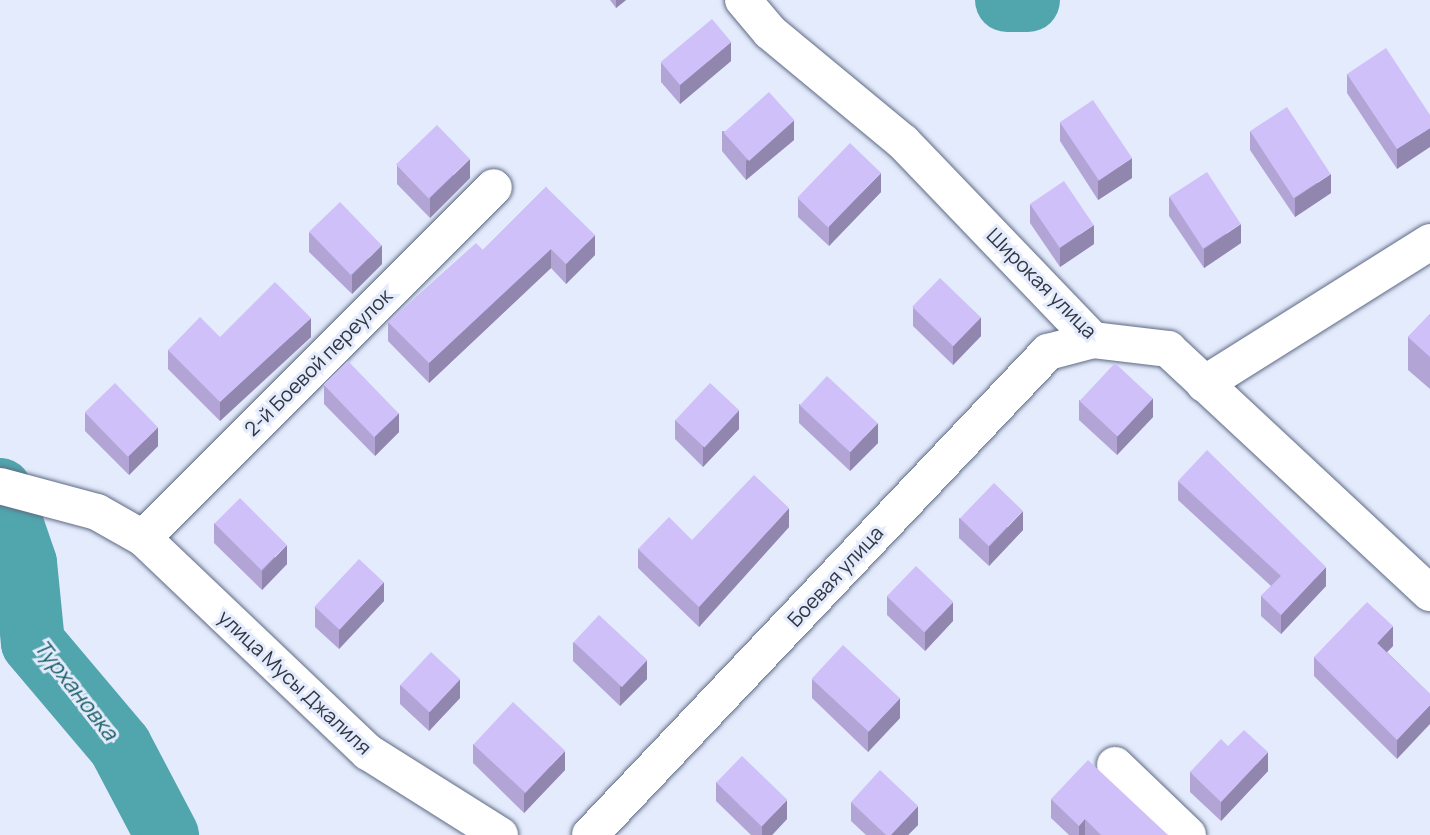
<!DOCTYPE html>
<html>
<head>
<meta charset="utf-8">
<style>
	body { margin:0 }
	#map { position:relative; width:1430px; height:835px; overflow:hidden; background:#e3ebfc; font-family:Manrope,sans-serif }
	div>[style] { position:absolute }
	.river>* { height:64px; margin:-32px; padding:0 32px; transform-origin:32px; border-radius:32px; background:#51a5ac }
	.roads { filter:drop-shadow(0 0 2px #5f6a84) drop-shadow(0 0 2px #5f6a84) }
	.minor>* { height:36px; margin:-18px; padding:0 18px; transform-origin:18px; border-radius:18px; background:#fff }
	.wall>* { inset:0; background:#b2a5d6 }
	.shaded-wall>* { inset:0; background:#9186ae }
	.building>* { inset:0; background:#cfc0f9; transform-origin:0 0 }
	span { translate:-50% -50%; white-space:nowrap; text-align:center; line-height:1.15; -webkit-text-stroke:6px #e3ebfc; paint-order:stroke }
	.street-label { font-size:20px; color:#303540 }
	.water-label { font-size:22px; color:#165c62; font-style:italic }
</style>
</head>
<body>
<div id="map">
	<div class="river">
		<div style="left:1007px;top:0;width:21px"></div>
		<div style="left:0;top:490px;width:77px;rotate:71.1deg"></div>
		<div style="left:25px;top:563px;width:80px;rotate:84.3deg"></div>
		<div style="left:33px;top:643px;width:135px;rotate:49.8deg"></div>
		<div style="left:120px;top:746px;width:101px;rotate:62.2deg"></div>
	</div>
	<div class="roads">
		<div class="minor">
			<div style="left:743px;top:0;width:42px;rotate:49.8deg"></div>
			<div style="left:770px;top:32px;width:173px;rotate:39.6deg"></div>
			<div style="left:903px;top:142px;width:274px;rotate:46.2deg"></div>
			<div style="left:1093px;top:340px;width:76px;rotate:6.8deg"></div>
			<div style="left:1168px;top:349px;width:358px;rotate:43deg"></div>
			<div style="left:1204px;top:384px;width:267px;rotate:-32.1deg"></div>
			<div style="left:0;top:486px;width:100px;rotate:15deg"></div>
			<div style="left:97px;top:512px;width:53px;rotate:29.5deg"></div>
			<div style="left:143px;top:538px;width:311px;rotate:43.6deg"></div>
			<div style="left:368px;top:752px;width:156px;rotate:32.2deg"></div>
			<div style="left:143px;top:538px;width:496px;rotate:-45deg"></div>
			<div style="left:1115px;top:765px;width:101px;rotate:43.8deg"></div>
			<div style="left:590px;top:835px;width:666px;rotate:-46.52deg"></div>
			<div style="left:1048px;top:352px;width:47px;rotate:-14.9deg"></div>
		</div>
	</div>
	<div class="wall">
		<div style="clip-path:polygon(610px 0,626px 0,616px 8px)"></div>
		<div style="clip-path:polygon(731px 61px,680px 104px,661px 82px,661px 63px)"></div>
		<div style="clip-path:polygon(1347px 74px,1430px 115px,1397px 169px,1347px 93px)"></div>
		<div style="clip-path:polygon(1060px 122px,1132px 178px,1098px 200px,1060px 141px)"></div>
		<div style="clip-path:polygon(722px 131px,794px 140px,746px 180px,722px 151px)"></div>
		<div style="clip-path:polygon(1250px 131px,1331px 193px,1295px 217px,1250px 150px)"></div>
		<div style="clip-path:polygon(397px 165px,470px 178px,430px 218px,397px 184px)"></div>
		<div style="clip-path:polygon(546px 187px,595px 255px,566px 284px,551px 268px,429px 383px,388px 341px,388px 322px,483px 250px)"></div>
		<div style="clip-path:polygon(881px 192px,829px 246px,798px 217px,798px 198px)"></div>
		<div style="clip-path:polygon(1169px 197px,1241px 243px,1204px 268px,1169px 216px)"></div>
		<div style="clip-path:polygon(1030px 204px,1094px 244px,1060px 267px,1030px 223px)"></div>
		<div style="clip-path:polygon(309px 232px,382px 264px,352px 294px,309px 252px)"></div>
		<div style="clip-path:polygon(913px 307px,981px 336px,953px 365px,913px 326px)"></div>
		<div style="clip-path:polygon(1430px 314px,1430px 389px,1408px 370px,1408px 337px)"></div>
		<div style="clip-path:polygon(220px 337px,311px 337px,220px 421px,168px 369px,168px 350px)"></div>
		<div style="clip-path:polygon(324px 385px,399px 432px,375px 456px,324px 404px)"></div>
		<div style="clip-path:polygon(1079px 400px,1153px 417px,1117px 455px,1079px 420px)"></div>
		<div style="clip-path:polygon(799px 404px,878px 443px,850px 471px,799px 423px)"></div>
		<div style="clip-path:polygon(85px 412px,158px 446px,129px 475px,85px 431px)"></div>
		<div style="clip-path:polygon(675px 420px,739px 429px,703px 467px,675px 439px)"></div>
		<div style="clip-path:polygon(1178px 481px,1326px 586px,1281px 634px,1261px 616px,1261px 596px,1271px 586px,1178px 500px)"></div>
		<div style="clip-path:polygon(959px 518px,1023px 530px,989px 566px,959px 538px)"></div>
		<div style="clip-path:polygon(214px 523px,287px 564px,262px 590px,214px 543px)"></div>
		<div style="clip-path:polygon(789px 527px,699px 627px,638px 568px,638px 549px,692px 540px)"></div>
		<div style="clip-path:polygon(887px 596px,953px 621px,925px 651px,887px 615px)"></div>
		<div style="clip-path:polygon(384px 601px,339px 649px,315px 627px,315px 607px)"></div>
		<div style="clip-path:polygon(573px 642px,647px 679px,620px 706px,573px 661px)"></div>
		<div style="clip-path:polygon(1393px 646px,1387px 652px,1430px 694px,1397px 759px,1314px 676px,1314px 657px)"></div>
		<div style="clip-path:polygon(812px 679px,900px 718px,868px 752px,812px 698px)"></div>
		<div style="clip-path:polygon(400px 685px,460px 698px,429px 731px,400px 704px)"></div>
		<div style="clip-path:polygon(473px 744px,565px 770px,524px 813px,473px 763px)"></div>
		<div style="clip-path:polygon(1228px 746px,1268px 771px,1221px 821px,1190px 792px,1190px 772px)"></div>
		<div style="clip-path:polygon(716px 782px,787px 819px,772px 835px,751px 835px,716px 801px)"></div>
		<div style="clip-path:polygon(1051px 799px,1168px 835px,1069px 835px,1051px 818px)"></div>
		<div style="clip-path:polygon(851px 802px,918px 825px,908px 835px,866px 835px,851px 821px)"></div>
	</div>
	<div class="shaded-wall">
		<div style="clip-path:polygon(616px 0,626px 0,616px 8px)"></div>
		<div style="clip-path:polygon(731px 42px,731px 61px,680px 104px,680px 85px)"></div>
		<div style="clip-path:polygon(794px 120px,794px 140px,746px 180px,746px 161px)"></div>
		<div style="clip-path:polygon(1430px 128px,1430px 147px,1397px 169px,1397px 149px)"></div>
		<div style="clip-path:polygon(1132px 158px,1132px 178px,1098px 200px,1098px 181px)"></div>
		<div style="clip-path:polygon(470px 159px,470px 178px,430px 218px,430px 198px)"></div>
		<div style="clip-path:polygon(881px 173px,881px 192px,829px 246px,829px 226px)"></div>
		<div style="clip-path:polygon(1331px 174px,1331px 193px,1295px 217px,1295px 198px)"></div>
		<div style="clip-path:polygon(1241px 224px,1241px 243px,1204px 268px,1204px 249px)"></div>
		<div style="clip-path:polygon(1094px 225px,1094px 244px,1060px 267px,1060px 248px)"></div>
		<div style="clip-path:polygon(595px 235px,595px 255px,566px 284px,566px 264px)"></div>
		<div style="clip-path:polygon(382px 245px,382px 264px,352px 294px,352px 275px)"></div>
		<div style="clip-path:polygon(551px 249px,551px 268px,429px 383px,429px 363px)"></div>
		<div style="clip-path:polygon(981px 317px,981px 336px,953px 365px,953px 345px)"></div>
		<div style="clip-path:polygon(311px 318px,311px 337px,220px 421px,220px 402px)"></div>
		<div style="clip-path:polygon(1153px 398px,1153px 417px,1117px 455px,1117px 436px)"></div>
		<div style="clip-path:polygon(739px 410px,739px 429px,703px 467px,703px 447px)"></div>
		<div style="clip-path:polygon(399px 413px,399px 432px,375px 456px,375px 436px)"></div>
		<div style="clip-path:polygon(878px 423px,878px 443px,850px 471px,850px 452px)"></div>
		<div style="clip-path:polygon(158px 427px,158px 446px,129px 475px,129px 456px)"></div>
		<div style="clip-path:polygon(789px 508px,789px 527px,699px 627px,699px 607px)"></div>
		<div style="clip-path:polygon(1023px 511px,1023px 530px,989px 566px,989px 547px)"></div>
		<div style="clip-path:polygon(287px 545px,287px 564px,262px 590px,262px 571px)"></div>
		<div style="clip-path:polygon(1326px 567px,1326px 586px,1281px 634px,1281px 615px)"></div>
		<div style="clip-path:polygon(384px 582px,384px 601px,339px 649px,339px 630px)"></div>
		<div style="clip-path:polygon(953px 602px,953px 621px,925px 651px,925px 632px)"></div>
		<div style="clip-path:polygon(1393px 626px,1393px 646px,1377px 662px,1377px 643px)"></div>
		<div style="clip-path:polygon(647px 660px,647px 679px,620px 706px,620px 687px)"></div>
		<div style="clip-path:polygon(460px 679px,460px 698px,429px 731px,429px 712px)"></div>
		<div style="clip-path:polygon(900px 698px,900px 718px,868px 752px,868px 732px)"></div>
		<div style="clip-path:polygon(1430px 705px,1430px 724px,1397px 759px,1397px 740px)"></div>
		<div style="clip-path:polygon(565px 751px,565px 770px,524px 813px,524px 794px)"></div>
		<div style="clip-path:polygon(1268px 752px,1268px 771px,1221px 821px,1221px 802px)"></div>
		<div style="clip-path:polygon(787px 800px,787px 819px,772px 835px,762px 835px,762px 826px)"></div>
		<div style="clip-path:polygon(918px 806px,918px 825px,908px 835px,891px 835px)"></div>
		<div style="clip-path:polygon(1085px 819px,1085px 835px,1079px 835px,1079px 826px)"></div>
	</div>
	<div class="building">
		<div style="left:712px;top:19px;width:30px;height:67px;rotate:50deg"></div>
		<div style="clip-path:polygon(1386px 48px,1430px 115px,1430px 128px,1397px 149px,1347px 74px)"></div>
		<div style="left:769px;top:92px;width:38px;height:61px;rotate:48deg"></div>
		<div style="left:1093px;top:100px;width:70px;height:40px;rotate:56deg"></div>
		<div style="left:1287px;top:107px;width:80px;height:44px;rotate:57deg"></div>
		<div style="left:437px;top:125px;width:47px;height:57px;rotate:46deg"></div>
		<div style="left:850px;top:143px;width:43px;height:76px;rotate:44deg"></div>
		<div style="left:1207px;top:172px;width:62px;height:45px;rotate:57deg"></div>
		<div style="left:1064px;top:181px;width:53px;height:41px;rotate:56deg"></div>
		<div style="clip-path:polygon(546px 187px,595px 235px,566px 264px,551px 249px,429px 363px,388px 322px,476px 243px,483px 250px)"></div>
		<div style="left:340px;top:202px;width:60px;height:43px;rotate:46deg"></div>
		<div style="left:940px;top:278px;width:57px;height:40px;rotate:44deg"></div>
		<div style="clip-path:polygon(275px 282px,311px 318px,220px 402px,168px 350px,200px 317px,220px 337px)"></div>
		<div style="clip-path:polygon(1430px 314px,1430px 357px,1408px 337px)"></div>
		<div style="left:348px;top:361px;width:73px;height:34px;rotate:46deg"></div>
		<div style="left:1115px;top:363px;width:52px;height:52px;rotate:43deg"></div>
		<div style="left:827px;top:376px;width:69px;height:40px;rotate:43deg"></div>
		<div style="left:115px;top:383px;width:62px;height:42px;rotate:46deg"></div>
		<div style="left:710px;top:383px;width:40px;height:51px;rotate:43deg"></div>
		<div style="clip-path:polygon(1207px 450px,1326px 567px,1281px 615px,1261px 596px,1281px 576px,1178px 481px)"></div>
		<div style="clip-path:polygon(754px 475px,789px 508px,699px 607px,638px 549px,669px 517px,692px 540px)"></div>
		<div style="left:994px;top:483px;width:40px;height:49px;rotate:44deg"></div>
		<div style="left:240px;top:498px;width:66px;height:36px;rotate:45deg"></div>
		<div style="left:359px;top:559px;width:34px;height:65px;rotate:43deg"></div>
		<div style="left:916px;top:566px;width:52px;height:42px;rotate:44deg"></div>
		<div style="clip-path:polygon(1367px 602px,1393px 626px,1377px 643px,1430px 694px,1430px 705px,1397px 740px,1314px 657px)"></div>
		<div style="left:599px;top:615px;width:66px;height:37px;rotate:43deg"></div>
		<div style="left:843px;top:645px;width:78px;height:46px;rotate:43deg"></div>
		<div style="left:431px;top:652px;width:40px;height:45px;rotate:43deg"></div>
		<div style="left:513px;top:702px;width:71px;height:58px;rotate:43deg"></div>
		<div style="clip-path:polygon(1244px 730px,1268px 752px,1221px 802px,1190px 772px,1221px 739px,1228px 746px)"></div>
		<div style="left:742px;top:756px;width:63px;height:37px;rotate:44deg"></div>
		<div style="clip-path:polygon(1088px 760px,1168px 835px,1101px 835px,1085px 819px,1079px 826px,1051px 799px)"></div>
		<div style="clip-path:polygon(880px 770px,918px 806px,891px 835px,886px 835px,851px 802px)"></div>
	</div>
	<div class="street-label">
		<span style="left:1042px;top:283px;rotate:45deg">Широкая улица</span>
		<span style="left:318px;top:362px;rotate:-45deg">2-й Боевой переулок</span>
		<span style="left:835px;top:576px;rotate:-47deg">Боевая улица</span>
		<span style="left:295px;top:682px;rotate:43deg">улица Мусы Джалиля</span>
	</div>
	<div class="water-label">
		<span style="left:76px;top:690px;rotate:52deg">Турхановка</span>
	</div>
</div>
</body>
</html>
